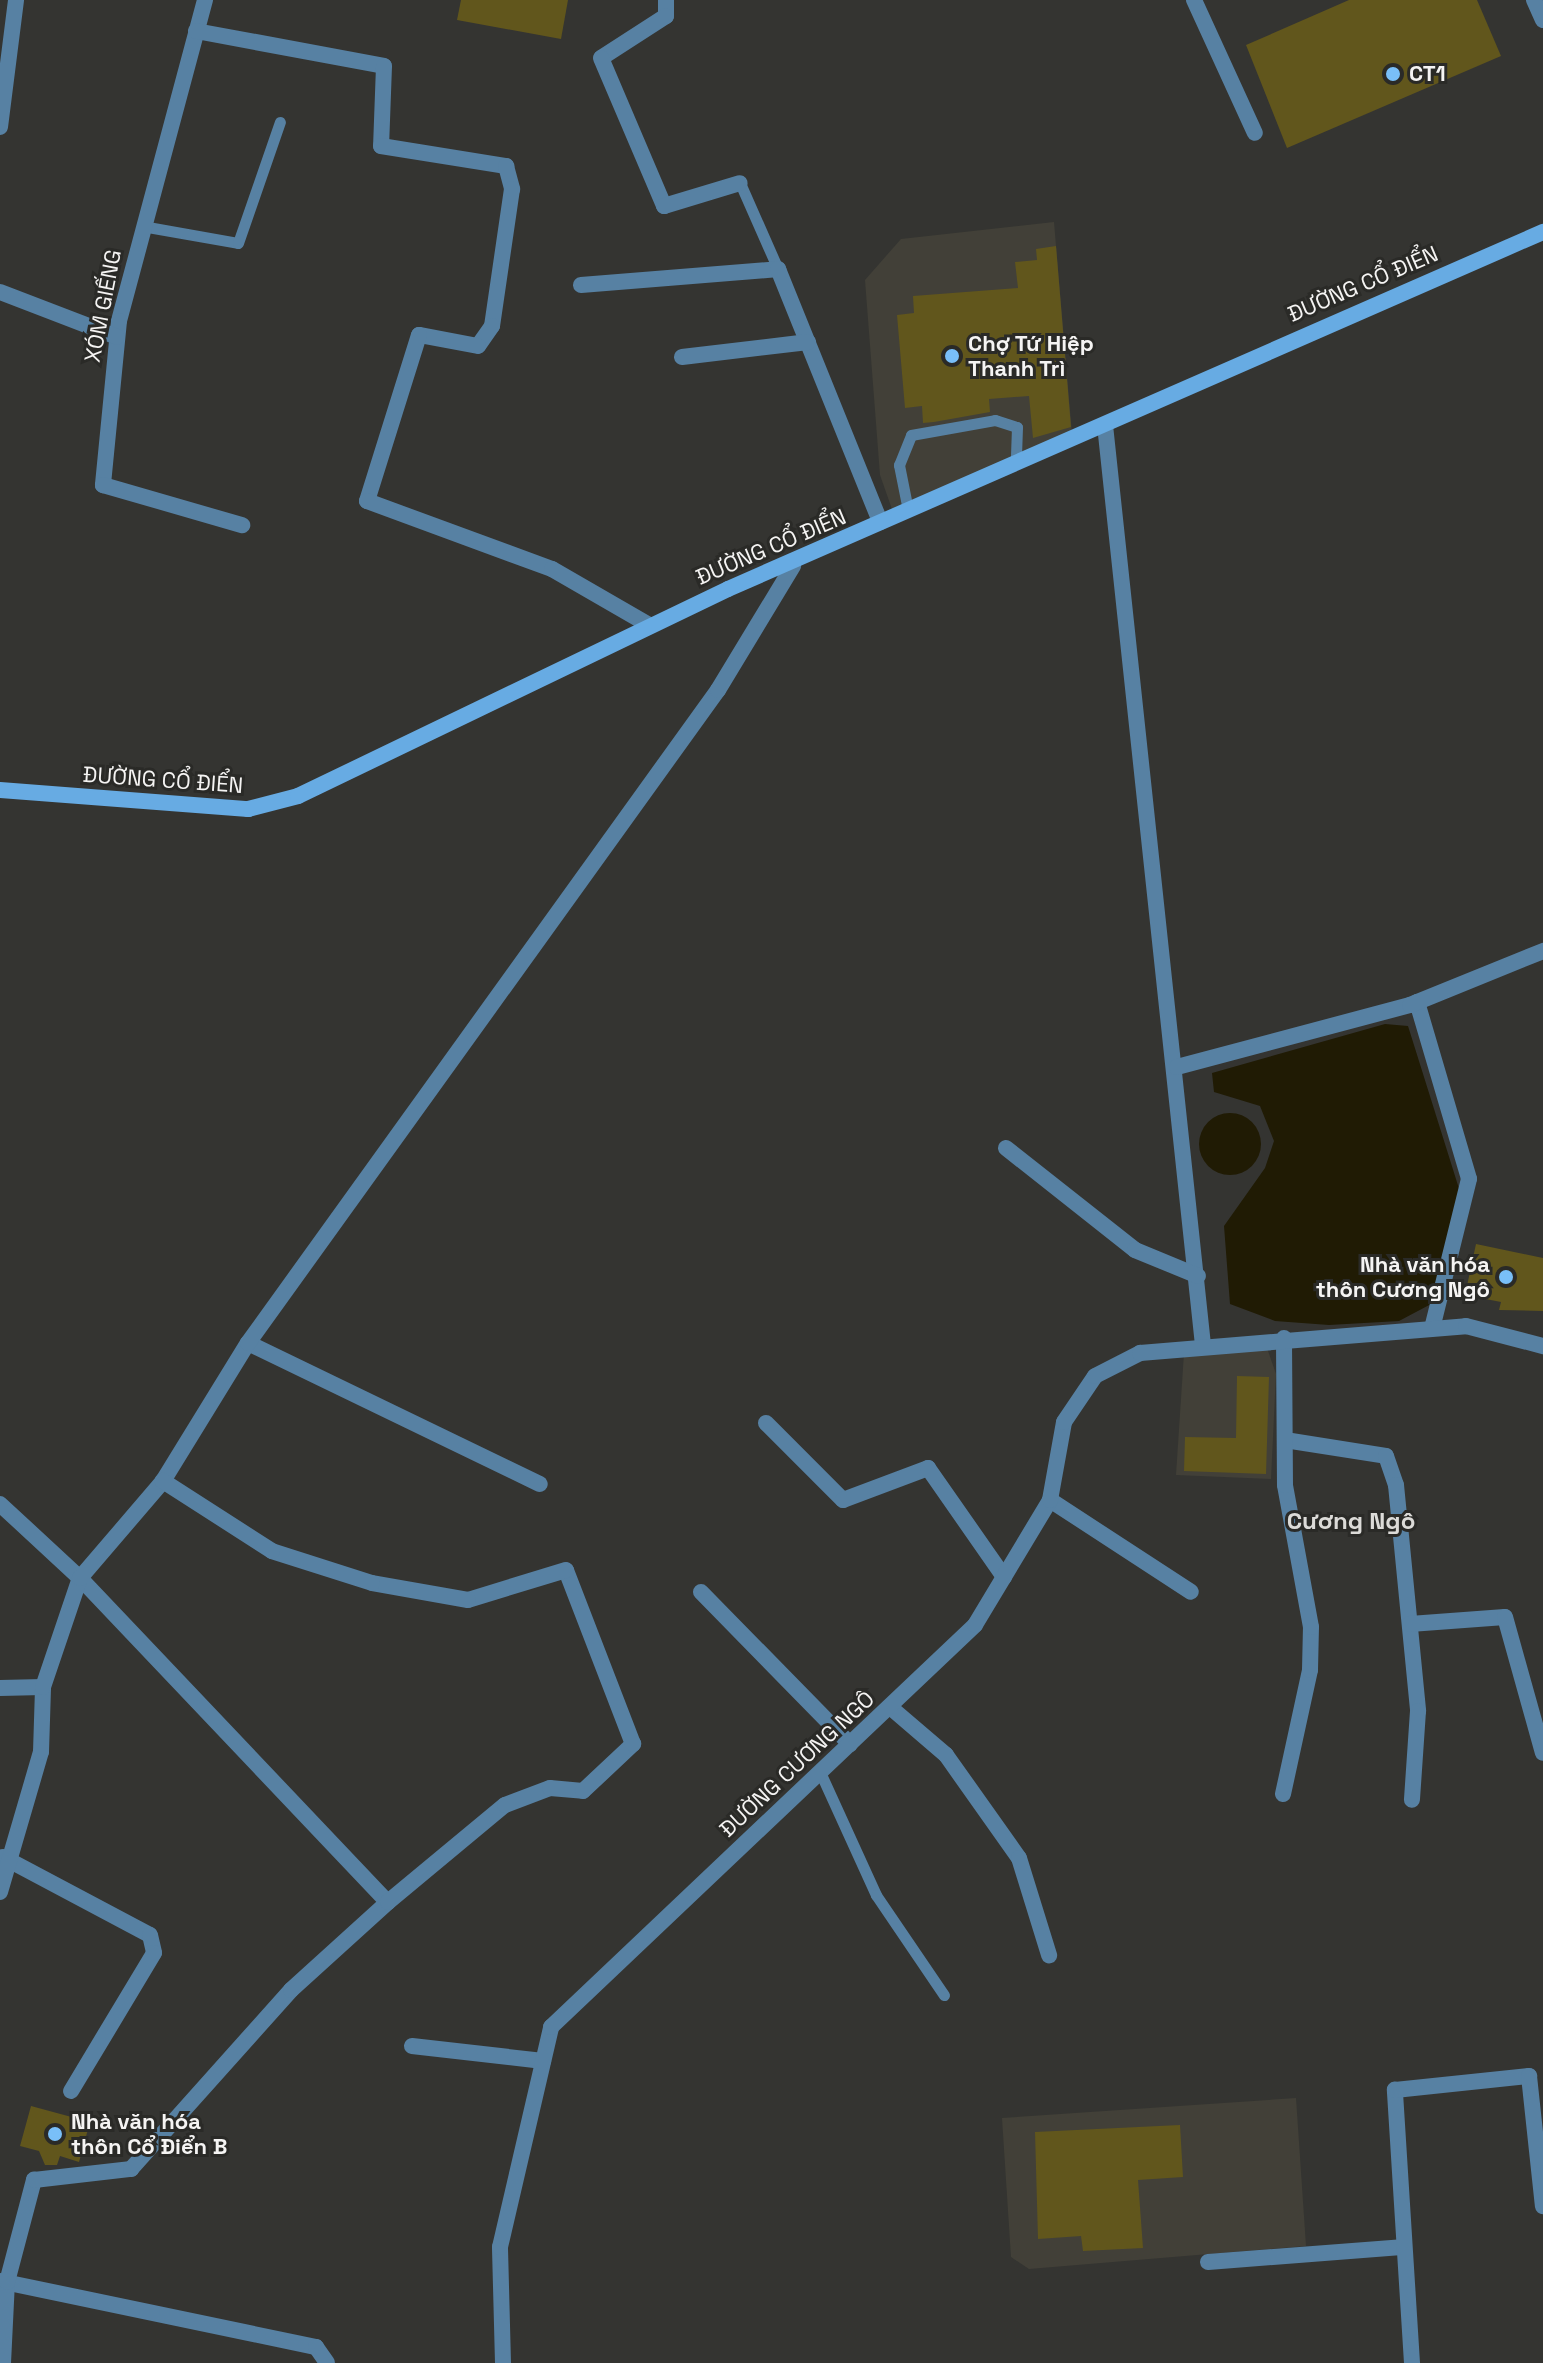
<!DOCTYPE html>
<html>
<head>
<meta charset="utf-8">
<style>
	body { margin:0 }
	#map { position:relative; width:1543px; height:2363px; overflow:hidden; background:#343431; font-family:"Space Grotesk",sans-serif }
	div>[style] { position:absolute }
	.built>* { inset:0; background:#424038 }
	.water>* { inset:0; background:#201b04 }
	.round { border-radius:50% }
	.building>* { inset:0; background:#61561c }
	.lane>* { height:11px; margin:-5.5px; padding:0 5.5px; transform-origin:5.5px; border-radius:5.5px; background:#5781a3 }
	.street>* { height:16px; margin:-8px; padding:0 8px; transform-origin:8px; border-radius:8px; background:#5781a3 }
	.secondary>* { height:16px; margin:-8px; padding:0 8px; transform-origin:8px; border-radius:8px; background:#67abe3 }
	.dots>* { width:22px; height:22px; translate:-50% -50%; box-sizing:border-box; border:4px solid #2a2a27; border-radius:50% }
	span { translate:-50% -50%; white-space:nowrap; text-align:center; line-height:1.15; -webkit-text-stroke:6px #2a2a27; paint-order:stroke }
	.poi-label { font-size:22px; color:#f5f4f3; font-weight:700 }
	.left { translate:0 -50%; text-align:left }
	.right { translate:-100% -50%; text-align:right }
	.street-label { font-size:22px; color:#f5f4f3 }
	.neighbourhood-label { font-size:24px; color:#dcdbd8; font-weight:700 }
</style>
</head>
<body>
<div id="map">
	<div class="built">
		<div style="clip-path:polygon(1054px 222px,1072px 434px,893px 512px,880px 475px,865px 280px,901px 239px)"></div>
		<div style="clip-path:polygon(1267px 1348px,1276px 1374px,1271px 1479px,1176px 1475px,1184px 1353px)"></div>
		<div style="clip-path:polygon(1296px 2098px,1306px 2246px,1029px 2269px,1011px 2257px,1002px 2118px)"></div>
	</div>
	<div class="water">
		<div style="clip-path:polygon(1385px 1024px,1408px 1026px,1461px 1195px,1433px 1303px,1399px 1321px,1329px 1325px,1275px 1321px,1230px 1304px,1224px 1226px,1265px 1168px,1274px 1141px,1260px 1106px,1214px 1092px,1212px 1073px)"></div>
		<div class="round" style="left:1199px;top:1113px;width:62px;height:62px"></div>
	</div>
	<div class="building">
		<div style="clip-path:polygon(461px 0,568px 0,561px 39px,457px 20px)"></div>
		<div style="clip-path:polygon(1349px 0,1477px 0,1501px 56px,1287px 148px,1246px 45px)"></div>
		<div style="clip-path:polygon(1056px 246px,1071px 427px,1033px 438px,1029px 396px,989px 399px,990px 412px,934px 422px,923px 423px,922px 406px,905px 408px,897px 315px,914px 313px,913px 296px,1018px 288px,1015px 262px,1037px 260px,1036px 249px)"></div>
		<div style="clip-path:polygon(1476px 1244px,1543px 1258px,1543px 1311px,1499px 1310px,1501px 1302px,1465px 1295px)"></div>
		<div style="clip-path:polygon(1237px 1376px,1269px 1377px,1266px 1474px,1184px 1471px,1185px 1437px,1236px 1438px)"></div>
		<div style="clip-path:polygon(31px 2106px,90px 2122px,79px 2162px,60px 2156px,57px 2165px,45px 2165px,39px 2151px,20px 2146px)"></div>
		<div style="clip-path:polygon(1180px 2125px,1183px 2177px,1138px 2180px,1143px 2248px,1083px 2251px,1081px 2236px,1038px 2239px,1035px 2132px)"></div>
	</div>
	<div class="lane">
		<div style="left:740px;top:183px;width:94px;rotate:66.2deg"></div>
		<div style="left:142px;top:226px;width:97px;rotate:10deg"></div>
		<div style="left:238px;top:243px;width:128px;rotate:-70.9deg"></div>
		<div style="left:908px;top:510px;width:46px;rotate:-101.3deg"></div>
		<div style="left:899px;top:465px;width:32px;rotate:-68deg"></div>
		<div style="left:911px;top:435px;width:85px;rotate:-10.1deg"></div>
		<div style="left:995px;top:420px;width:23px;rotate:18deg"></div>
		<div style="left:1017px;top:427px;width:36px;rotate:92deg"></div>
		<div style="left:820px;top:1772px;width:135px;rotate:65.5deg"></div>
		<div style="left:876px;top:1895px;width:121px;rotate:55.8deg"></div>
	</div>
	<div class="street">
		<div style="left:205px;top:0;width:332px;rotate:105deg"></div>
		<div style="left:119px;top:321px;width:165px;rotate:95.6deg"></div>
		<div style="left:103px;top:485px;width:145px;rotate:16.1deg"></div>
		<div style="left:666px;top:0;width:16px;rotate:90deg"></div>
		<div style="left:666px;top:16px;width:77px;rotate:147.1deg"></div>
		<div style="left:601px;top:58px;width:161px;rotate:66.9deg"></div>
		<div style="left:664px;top:206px;width:79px;rotate:-16.8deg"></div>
		<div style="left:1194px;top:0;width:146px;rotate:65.4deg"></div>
		<div style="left:1534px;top:0;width:22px;rotate:66deg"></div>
		<div style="left:196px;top:31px;width:191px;rotate:10.5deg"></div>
		<div style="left:384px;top:66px;width:80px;rotate:92.1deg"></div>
		<div style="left:381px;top:146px;width:127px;rotate:9.1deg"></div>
		<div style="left:506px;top:166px;width:24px;rotate:75deg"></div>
		<div style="left:512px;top:189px;width:138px;rotate:98.3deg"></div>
		<div style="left:492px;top:326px;width:24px;rotate:125deg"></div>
		<div style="left:478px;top:346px;width:60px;rotate:-169.4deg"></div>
		<div style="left:419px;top:335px;width:174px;rotate:107.4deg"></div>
		<div style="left:367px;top:501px;width:197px;rotate:20.2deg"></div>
		<div style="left:552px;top:569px;width:112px;rotate:30deg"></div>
		<div style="left:0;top:127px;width:128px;rotate:-82.8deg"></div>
		<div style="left:581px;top:285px;width:198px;rotate:-4.6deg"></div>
		<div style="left:778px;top:269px;width:273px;rotate:68deg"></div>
		<div style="left:0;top:292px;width:125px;rotate:21deg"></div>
		<div style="left:682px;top:357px;width:127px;rotate:-6.8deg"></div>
		<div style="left:1105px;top:425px;width:925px;rotate:83.92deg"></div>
		<div style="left:1417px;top:1002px;width:184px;rotate:73.6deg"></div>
		<div style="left:1469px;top:1179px;width:154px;rotate:103.9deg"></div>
		<div style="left:1177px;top:1067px;width:241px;rotate:-14.9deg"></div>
		<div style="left:1410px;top:1005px;width:144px;rotate:-22.1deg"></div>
		<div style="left:1006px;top:1148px;width:164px;rotate:38.3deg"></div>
		<div style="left:1135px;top:1250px;width:68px;rotate:22.4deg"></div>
		<div style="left:248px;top:1343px;width:324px;rotate:25.8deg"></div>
		<div style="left:766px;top:1423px;width:109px;rotate:45deg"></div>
		<div style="left:843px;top:1500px;width:91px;rotate:-20.6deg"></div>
		<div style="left:928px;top:1468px;width:133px;rotate:55.1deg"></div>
		<div style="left:1285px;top:1440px;width:102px;rotate:9deg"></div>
		<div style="left:1386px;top:1456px;width:31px;rotate:71deg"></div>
		<div style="left:1396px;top:1485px;width:227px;rotate:84.4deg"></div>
		<div style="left:1418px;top:1711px;width:89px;rotate:93.9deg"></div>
		<div style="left:1050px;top:1500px;width:168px;rotate:33.1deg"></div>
		<div style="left:0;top:1504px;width:109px;rotate:42.8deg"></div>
		<div style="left:80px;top:1578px;width:447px;rotate:46.5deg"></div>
		<div style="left:701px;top:1592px;width:213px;rotate:45.6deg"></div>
		<div style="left:1410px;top:1624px;width:95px;rotate:-4.2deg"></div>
		<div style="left:1505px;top:1617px;width:141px;rotate:74.4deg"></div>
		<div style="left:0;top:1688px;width:43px;rotate:-1.3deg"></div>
		<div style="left:890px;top:1707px;width:74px;rotate:40.6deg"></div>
		<div style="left:946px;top:1755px;width:126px;rotate:54.7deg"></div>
		<div style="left:1019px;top:1858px;width:102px;rotate:72.8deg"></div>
		<div style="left:1283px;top:1794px;width:127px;rotate:-77.7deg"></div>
		<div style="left:1310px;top:1670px;width:43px;rotate:-88.7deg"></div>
		<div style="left:1311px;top:1627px;width:144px;rotate:-100.4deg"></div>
		<div style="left:1285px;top:1485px;width:147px;rotate:-90.4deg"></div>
		<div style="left:3px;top:1857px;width:166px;rotate:28deg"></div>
		<div style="left:150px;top:1935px;width:18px;rotate:77deg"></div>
		<div style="left:154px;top:1953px;width:161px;rotate:121deg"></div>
		<div style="left:0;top:1892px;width:146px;rotate:-73.7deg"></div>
		<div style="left:41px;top:1752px;width:65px;rotate:-88.2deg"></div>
		<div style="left:43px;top:1687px;width:115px;rotate:-71.3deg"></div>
		<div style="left:80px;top:1578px;width:128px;rotate:-49.4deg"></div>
		<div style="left:163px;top:1481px;width:162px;rotate:-58.4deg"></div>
		<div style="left:248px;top:1343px;width:805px;rotate:-54.26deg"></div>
		<div style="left:718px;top:690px;width:145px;rotate:-58.8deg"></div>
		<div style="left:412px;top:2046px;width:132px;rotate:6.5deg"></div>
		<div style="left:1208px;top:2262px;width:194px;rotate:-4.4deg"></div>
		<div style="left:0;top:2281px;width:323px;rotate:11.8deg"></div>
		<div style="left:316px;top:2347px;width:19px;rotate:55deg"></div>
		<div style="left:3px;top:2363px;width:81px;rotate:-87.2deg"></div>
		<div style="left:7px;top:2282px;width:106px;rotate:-75.2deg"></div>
		<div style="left:34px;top:2180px;width:98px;rotate:-6.5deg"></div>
		<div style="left:131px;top:2169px;width:240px;rotate:-48.2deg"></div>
		<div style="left:291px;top:1990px;width:131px;rotate:-42.2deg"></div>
		<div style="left:388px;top:1902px;width:152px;rotate:-39.7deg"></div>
		<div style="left:505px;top:1805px;width:48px;rotate:-20.7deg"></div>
		<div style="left:550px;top:1788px;width:33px;rotate:5deg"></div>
		<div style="left:583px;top:1791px;width:69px;rotate:-43.2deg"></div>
		<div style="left:633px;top:1744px;width:186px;rotate:-111.1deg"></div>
		<div style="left:566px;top:1570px;width:102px;rotate:163deg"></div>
		<div style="left:468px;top:1600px;width:97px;rotate:-170deg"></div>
		<div style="left:372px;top:1583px;width:105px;rotate:-162.3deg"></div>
		<div style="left:272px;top:1551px;width:130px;rotate:-147.3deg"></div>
		<div style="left:503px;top:2363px;width:116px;rotate:-91.5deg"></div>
		<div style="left:500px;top:2247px;width:226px;rotate:-76.9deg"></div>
		<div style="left:551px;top:2027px;width:584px;rotate:-43.47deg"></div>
		<div style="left:975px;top:1625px;width:146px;rotate:-59deg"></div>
		<div style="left:1050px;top:1500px;width:79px;rotate:-79.8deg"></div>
		<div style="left:1064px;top:1422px;width:55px;rotate:-56deg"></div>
		<div style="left:1095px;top:1376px;width:51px;rotate:-27.1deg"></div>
		<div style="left:1140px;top:1353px;width:327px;rotate:-4.7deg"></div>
		<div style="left:1466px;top:1326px;width:80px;rotate:14.6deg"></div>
		<div style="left:1412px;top:2363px;width:274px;rotate:-93.6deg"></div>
		<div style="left:1395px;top:2090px;width:135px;rotate:-6deg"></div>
		<div style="left:1529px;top:2076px;width:131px;rotate:83.9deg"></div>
	</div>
	<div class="secondary">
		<div style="left:0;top:790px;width:249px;rotate:4.4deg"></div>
		<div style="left:248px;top:809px;width:52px;rotate:-14.6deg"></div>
		<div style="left:298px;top:796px;width:477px;rotate:-25.7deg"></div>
		<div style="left:728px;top:589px;width:890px;rotate:-23.66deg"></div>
	</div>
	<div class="dots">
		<div style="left:1393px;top:74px;background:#79bff8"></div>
		<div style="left:952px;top:356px;background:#79bff8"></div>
		<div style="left:1506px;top:1277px;background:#79bff8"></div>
		<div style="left:55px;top:2134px;background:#79bff8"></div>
	</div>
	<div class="poi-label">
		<span class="left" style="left:1409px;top:74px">CT1</span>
		<span class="left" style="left:968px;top:356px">Chợ Tứ Hiệp<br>Thanh Trì</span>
		<span class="right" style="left:1490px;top:1277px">Nhà văn hóa<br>thôn Cương Ngô</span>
		<span class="left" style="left:71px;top:2134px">Nhà văn hóa<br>thôn Cổ Điển B</span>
	</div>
	<div class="street-label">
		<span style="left:1363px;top:284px;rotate:-23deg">ĐƯỜNG CỔ ĐIỂN</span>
		<span style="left:103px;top:306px;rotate:-79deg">XÓM GIẾNG</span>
		<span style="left:771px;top:547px;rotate:-23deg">ĐƯỜNG CỔ ĐIỂN</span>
		<span style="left:163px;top:780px;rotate:4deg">ĐƯỜNG CỔ ĐIỂN</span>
		<span style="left:797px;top:1764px;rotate:-43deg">ĐƯỜNG CƯƠNG NGÔ</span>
	</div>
	<div class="neighbourhood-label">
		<span style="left:1351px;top:1521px">Cương Ngô</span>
	</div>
</div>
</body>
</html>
